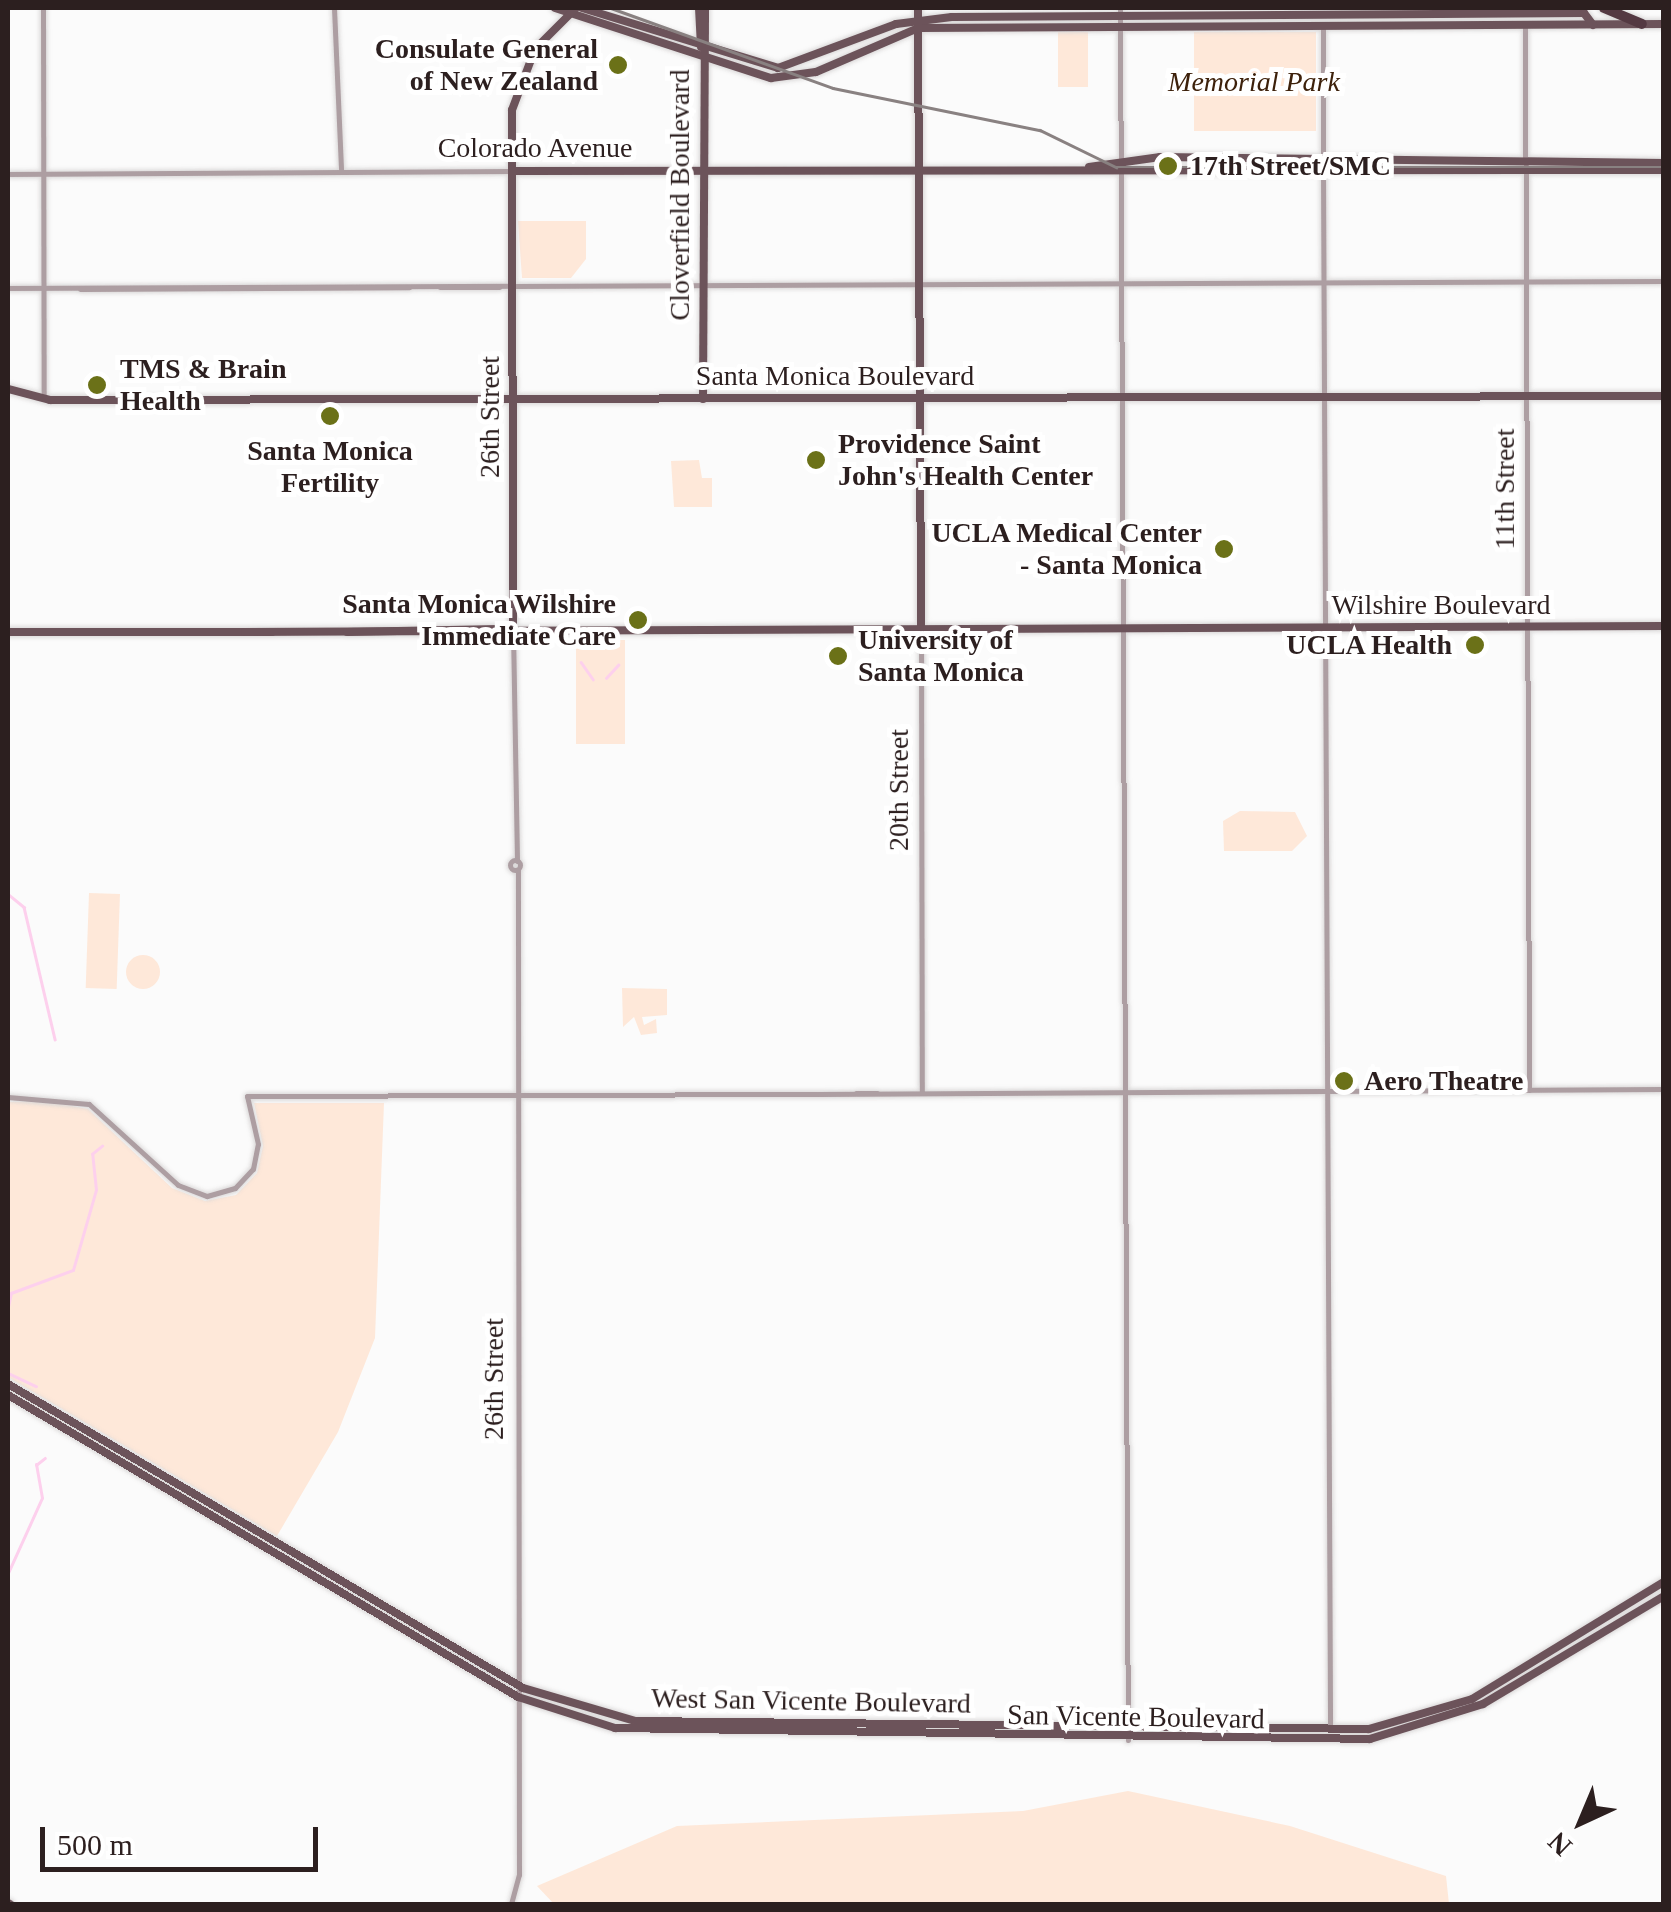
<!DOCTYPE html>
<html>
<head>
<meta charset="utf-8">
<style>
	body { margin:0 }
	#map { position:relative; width:1671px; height:1912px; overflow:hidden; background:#fbfbfb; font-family:"Times New Roman",serif }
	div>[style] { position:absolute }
	.green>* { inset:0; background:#fee8d9; transform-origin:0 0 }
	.round { border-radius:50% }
	.stream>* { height:2.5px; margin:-1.25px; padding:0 1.25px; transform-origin:1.25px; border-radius:1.25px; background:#fdd0ed }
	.roads { filter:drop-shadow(0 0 2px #dad8d8) drop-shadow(0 0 2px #dad8d8) }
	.minor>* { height:5px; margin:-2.5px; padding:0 2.5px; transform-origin:2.5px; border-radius:2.5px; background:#ad9ea2 }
	.minor>.ring { margin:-2.5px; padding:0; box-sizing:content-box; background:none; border:5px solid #ad9ea2; border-radius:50% }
	.major>* { height:8px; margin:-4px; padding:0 4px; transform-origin:4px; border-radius:4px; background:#6c535a }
	.highway>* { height:10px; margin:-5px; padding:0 5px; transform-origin:5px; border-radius:5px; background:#543942 }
	.tram>* { height:2.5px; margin:-1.25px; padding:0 1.25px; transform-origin:1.25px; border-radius:1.25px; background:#898181 }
	.dots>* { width:28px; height:28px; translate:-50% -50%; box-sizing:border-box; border:5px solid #fff; border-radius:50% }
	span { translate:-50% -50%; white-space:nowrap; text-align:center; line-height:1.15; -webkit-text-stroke:10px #fff; paint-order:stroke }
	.poi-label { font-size:28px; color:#2c1f1f; font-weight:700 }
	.right { translate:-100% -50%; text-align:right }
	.left { translate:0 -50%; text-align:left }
	.park-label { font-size:28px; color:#3d210b; font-style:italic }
	.street-label { font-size:28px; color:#2c1f1f }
	.frame { position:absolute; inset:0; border:10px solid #2c1f1f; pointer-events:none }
	.north { position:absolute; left:1531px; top:1772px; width:100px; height:100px; -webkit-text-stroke:8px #fff; paint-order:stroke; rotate:224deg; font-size:28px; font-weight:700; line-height:40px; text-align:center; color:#2c1f1f }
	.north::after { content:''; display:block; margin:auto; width:35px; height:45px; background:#2c1f1f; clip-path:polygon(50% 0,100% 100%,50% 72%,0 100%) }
	.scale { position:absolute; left:40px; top:1827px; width:278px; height:45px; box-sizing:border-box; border:5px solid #2c1f1f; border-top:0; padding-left:12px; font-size:30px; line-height:35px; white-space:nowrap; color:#2c1f1f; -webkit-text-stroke:8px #fff; paint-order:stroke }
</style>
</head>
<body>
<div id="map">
	<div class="green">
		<div style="left:1058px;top:32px;width:30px;height:55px"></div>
		<div style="left:1316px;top:32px;width:99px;height:122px;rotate:90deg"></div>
		<div style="clip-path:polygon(518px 221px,586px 221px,586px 259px,571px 278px,522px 278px)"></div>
		<div style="clip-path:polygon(699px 460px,702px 478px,712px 478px,712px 507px,674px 507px,671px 461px)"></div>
		<div style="left:576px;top:640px;width:49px;height:104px"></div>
		<div style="clip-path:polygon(1240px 811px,1295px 812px,1307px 836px,1292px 851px,1224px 851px,1223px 821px)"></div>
		<div style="left:89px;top:893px;width:31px;height:95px;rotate:2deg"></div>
		<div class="round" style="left:126px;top:955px;width:34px;height:34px"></div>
		<div style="clip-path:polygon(667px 989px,667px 1015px,642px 1017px,644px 1025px,656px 1019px,657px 1033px,641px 1035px,634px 1017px,623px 1027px,622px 988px)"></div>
		<div style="clip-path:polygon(45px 1101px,88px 1109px,172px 1188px,205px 1201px,236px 1195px,257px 1173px,263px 1146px,254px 1103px,384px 1103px,375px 1338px,338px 1432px,277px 1536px,8px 1377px,8px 1102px)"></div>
		<div style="clip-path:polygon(1128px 1791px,1290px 1826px,1446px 1876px,1449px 1904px,554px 1904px,537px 1886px,677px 1826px,1023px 1811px)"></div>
	</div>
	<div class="stream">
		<div style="left:581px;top:662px;width:21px;rotate:55deg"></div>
		<div style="left:606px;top:678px;width:18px;rotate:-47deg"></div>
		<div style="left:8px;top:894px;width:21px;rotate:39deg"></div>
		<div style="left:24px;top:907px;width:136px;rotate:76.8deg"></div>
		<div style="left:8px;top:1307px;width:14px;rotate:-78deg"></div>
		<div style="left:11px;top:1293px;width:66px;rotate:-20.4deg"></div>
		<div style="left:73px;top:1270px;width:83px;rotate:-74deg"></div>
		<div style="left:96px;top:1190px;width:36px;rotate:-96deg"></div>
		<div style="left:92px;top:1154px;width:13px;rotate:-39deg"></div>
		<div style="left:8px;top:1373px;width:31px;rotate:25deg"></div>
		<div style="left:8px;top:1573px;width:82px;rotate:-65.6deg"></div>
		<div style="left:42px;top:1498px;width:34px;rotate:-100deg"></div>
		<div style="left:36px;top:1465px;width:11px;rotate:-38deg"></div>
	</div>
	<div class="roads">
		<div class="minor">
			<div style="left:43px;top:8px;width:391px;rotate:89.9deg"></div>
			<div style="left:334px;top:8px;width:163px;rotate:87.5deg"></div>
			<div style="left:1120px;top:8px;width:1732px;rotate:89.74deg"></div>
			<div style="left:1323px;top:25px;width:134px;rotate:90deg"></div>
			<div style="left:1525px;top:25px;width:1065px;rotate:89.78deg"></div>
			<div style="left:1323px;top:170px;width:1559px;rotate:89.74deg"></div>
			<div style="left:8px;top:174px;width:504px;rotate:-0.34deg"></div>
			<div style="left:440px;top:287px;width:59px"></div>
			<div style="left:8px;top:288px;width:1656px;rotate:-0.24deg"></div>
			<div style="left:80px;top:289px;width:329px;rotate:-0.3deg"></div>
			<div style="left:513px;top:631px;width:230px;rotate:89deg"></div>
			<div style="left:921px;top:631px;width:462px;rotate:89.9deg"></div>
			<div class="ring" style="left:510px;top:860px;width:5px;height:5px"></div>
			<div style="left:856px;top:1093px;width:21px"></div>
			<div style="left:818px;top:1094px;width:846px;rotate:-0.34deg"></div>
			<div style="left:8px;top:1097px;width:81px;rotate:4.9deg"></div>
			<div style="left:89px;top:1104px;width:120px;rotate:42.3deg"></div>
			<div style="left:178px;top:1185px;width:31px;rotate:21deg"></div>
			<div style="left:207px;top:1196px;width:29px;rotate:-16deg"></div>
			<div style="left:235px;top:1188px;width:26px;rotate:-47deg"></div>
			<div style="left:253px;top:1169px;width:25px;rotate:-79deg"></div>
			<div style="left:258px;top:1144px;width:49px;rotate:-102.9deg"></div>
			<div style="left:247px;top:1096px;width:570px;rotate:-0.2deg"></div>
			<div style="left:511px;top:1904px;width:30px;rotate:-75deg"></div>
			<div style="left:519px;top:1875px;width:1005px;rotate:-90.06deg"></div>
		</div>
		<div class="major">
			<div style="left:555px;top:8px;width:227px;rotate:18deg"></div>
			<div style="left:771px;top:78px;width:45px;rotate:-7.6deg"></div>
			<div style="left:816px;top:72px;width:111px;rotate:-23.3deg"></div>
			<div style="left:918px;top:28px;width:746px;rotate:-0.31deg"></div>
			<div style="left:582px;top:8px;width:205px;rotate:17deg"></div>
			<div style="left:778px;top:68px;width:126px;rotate:-20.4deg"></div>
			<div style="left:896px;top:24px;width:56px;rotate:-7.1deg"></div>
			<div style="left:952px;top:17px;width:632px;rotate:-0.36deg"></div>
			<div style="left:1584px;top:13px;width:15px;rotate:53deg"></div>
			<div style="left:699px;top:8px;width:39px;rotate:87deg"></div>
			<div style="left:918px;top:8px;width:622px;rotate:89.72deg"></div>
			<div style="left:1089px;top:167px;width:72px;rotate:-8deg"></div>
			<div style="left:1160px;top:157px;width:504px;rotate:0.68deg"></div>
			<div style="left:512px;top:171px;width:1152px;rotate:-0.05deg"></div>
			<div style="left:8px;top:389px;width:43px;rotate:14.7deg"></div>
			<div style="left:50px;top:400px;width:1614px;rotate:-0.14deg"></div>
			<div style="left:703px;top:399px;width:391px;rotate:-89.7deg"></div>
			<div style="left:513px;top:631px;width:521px;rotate:-90.11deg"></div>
			<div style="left:512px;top:110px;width:65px;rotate:-69.3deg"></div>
			<div style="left:535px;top:49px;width:58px;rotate:-45deg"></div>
			<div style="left:8px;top:632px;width:264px"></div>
			<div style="left:245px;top:632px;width:1419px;rotate:-0.24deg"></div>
			<div style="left:347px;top:632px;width:152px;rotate:-1.1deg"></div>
			<div style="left:8px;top:1384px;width:598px;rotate:30.55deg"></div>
			<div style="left:523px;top:1688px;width:117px;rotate:16.4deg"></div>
			<div style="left:635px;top:1721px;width:734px;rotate:0.62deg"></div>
			<div style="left:1369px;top:1729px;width:107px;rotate:-16.2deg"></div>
			<div style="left:1472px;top:1699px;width:225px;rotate:-31.4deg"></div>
			<div style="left:8px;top:1395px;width:593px;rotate:30.63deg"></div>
			<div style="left:518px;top:1697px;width:102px;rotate:17.7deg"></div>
			<div style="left:615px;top:1728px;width:755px;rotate:0.83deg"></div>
			<div style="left:1370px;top:1739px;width:118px;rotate:-17.2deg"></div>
			<div style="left:1483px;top:1704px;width:211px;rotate:-30.8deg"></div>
			<div style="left:8px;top:1903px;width:2px;rotate:27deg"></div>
		</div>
		<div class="highway">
			<div style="left:1604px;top:8px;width:41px;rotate:22.8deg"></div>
		</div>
	</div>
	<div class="tram">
		<div style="left:611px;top:8px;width:236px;rotate:19.8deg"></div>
		<div style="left:833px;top:88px;width:211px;rotate:11.5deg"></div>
		<div style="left:1040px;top:130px;width:85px;rotate:26deg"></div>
		<div style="left:1116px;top:167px;width:548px"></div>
	</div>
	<div class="dots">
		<div style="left:618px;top:65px;background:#6b7118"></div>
		<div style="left:1168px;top:166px;background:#6b7118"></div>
		<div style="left:97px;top:385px;background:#6b7118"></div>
		<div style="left:330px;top:416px;background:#6b7118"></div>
		<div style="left:816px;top:460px;background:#6b7118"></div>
		<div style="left:1224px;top:549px;background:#6b7118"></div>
		<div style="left:638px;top:620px;background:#6b7118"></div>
		<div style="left:1475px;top:645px;background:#6b7118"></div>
		<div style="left:838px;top:656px;background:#6b7118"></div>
		<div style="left:1344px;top:1081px;background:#6b7118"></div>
	</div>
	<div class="poi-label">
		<span class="right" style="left:598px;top:65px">Consulate General<br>of New Zealand</span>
		<span class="left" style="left:1190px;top:166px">17th Street/SMC</span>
		<span class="left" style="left:120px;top:385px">TMS &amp; Brain<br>Health</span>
		<span class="left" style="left:838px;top:460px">Providence Saint<br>John's Health Center</span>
		<span style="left:330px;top:467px">Santa Monica<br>Fertility</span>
		<span class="right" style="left:1202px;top:549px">UCLA Medical Center<br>- Santa Monica</span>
		<span class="right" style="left:616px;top:620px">Santa Monica Wilshire<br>Immediate Care</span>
		<span class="left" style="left:858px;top:656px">University of<br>Santa Monica</span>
		<span class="right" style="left:1452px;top:645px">UCLA Health</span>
		<span class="left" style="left:1364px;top:1081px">Aero Theatre</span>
	</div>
	<div class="park-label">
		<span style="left:1254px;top:82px">Memorial Park</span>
	</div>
	<div class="street-label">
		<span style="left:535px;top:148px">Colorado Avenue</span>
		<span style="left:680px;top:195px;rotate:-90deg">Cloverfield Boulevard</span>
		<span style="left:835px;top:376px">Santa Monica Boulevard</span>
		<span style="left:490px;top:417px;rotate:-90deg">26th Street</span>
		<span style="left:1505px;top:489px;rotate:-90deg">11th Street</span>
		<span style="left:1441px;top:605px">Wilshire Boulevard</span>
		<span style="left:899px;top:790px;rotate:-90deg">20th Street</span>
		<span style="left:494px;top:1379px;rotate:-90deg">26th Street</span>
		<span style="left:811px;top:1701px;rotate:1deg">West San Vicente Boulevard</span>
		<span style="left:1136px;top:1717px;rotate:1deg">San Vicente Boulevard</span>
	</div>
	<div class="frame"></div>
	<div class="north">N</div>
	<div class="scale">500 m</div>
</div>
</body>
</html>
